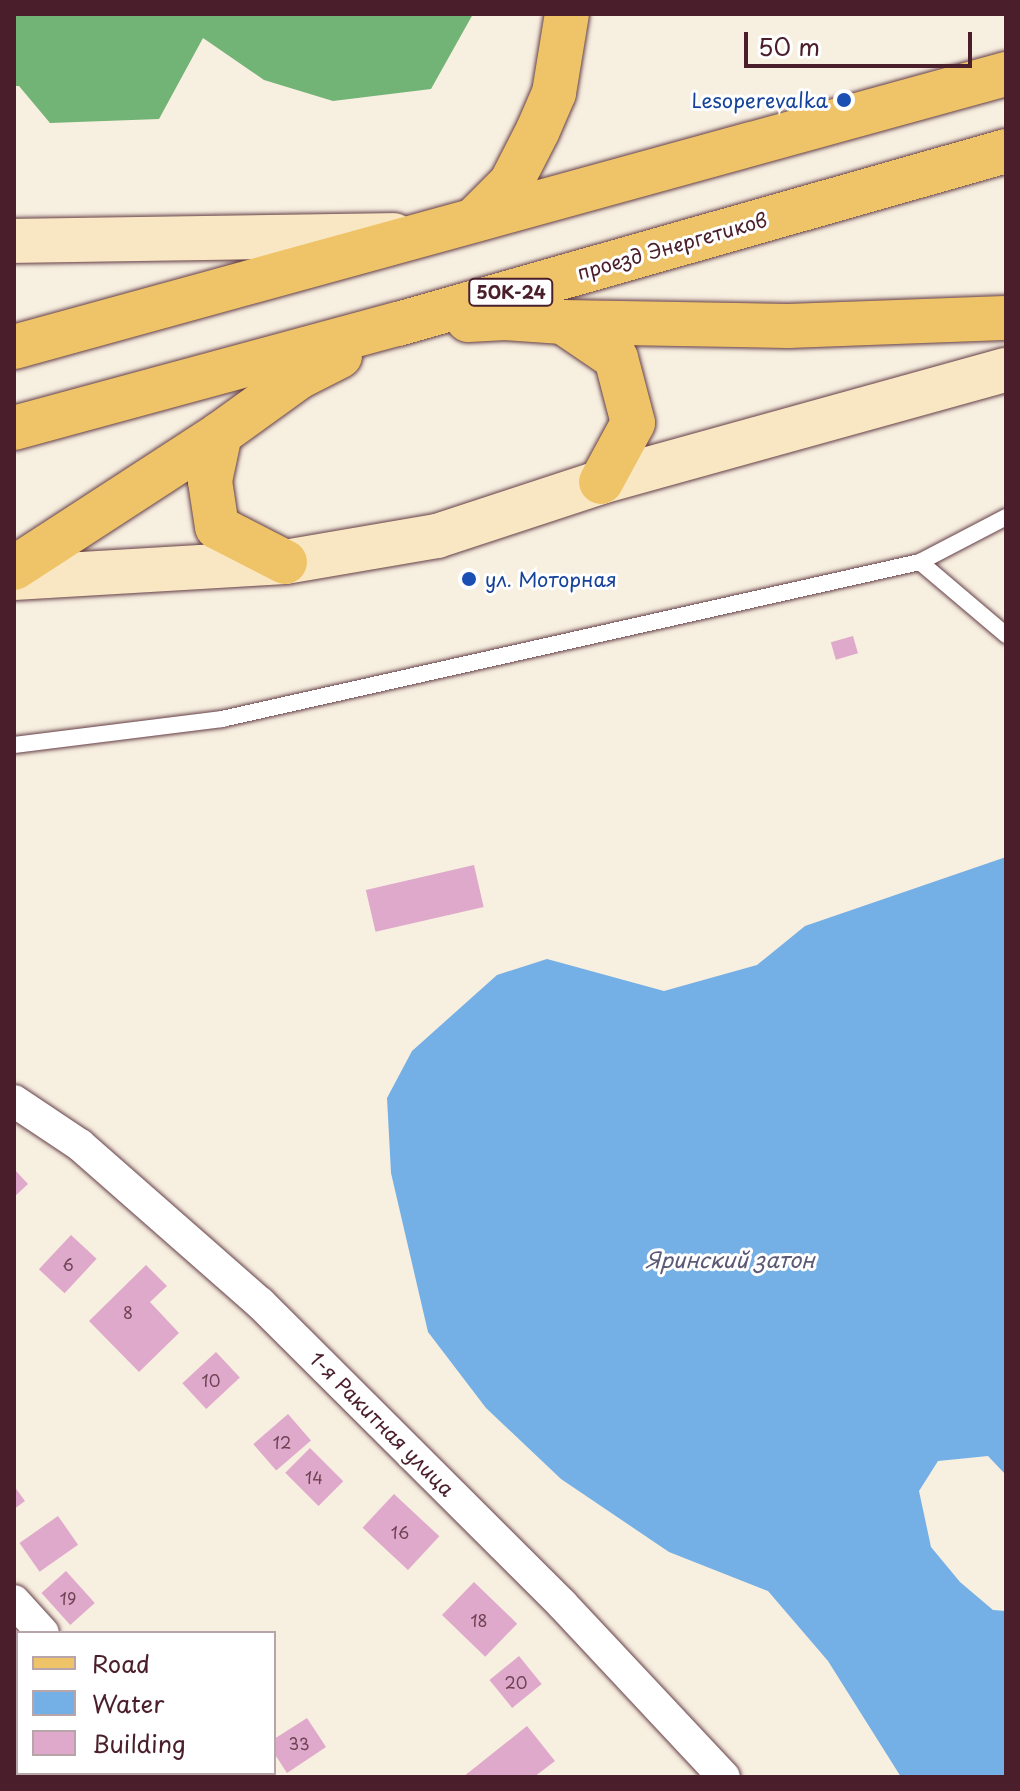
<!DOCTYPE html>
<html>
<head>
<meta charset="utf-8">
<style>
	body { margin:0 }
	#map { position:relative; width:1020px; height:1791px; overflow:hidden; background:#f7efe0; font-family:"Playpen Sans",sans-serif }
	div>[style] { position:absolute }
	.forest>* { inset:0; background:#72b376 }
	.water>* { inset:0; background:#74afe5 }
	.building>* { inset:0; background:#dfa9cb; transform-origin:0 0 }
	.roads { filter:drop-shadow(0 0 2px #643e46) drop-shadow(0 0 2px #643e46) }
	.lane>* { height:16px; margin:-8px; padding:0 8px; transform-origin:8px; border-radius:8px; background:#fff }
	.street>* { height:32px; margin:-16px; padding:0 16px; transform-origin:16px; border-radius:16px; background:#fff }
	.secondary>* { height:44px; margin:-22px; padding:0 22px; transform-origin:22px; border-radius:22px; background:#f9e7c3 }
	.primary>* { height:44px; margin:-22px; padding:0 22px; transform-origin:22px; border-radius:22px; background:#efc469 }
	.dots>* { width:22px; height:22px; translate:-50% -50%; box-sizing:border-box; border:4px solid #fff; border-radius:50% }
	span { translate:-50% -50%; white-space:nowrap; text-align:center; line-height:1.15; -webkit-text-stroke:6px #fff; paint-order:stroke }
	.number-label { font-size:16px; color:#6f4253 }
	.number-label span { -webkit-text-stroke-width:0 }
	.shield-label span { padding:2px 6px; background:#fff; border:2px solid; border-radius:6px; -webkit-text-stroke-width:0 }
	.shield-label { font-size:18px; color:#4a1f2b; font-weight:700 }
	.transit-label { font-size:20px; color:#164399 }
	.right { translate:-100% -50%; text-align:right }
	.left { translate:0 -50%; text-align:left }
	.street-label { font-size:20px; color:#4a1f2b }
	.water-label { font-size:22px; color:#5b5975; font-style:italic }
	.frame { position:absolute; inset:0; border:16px solid #4a1f2b; pointer-events:none }
	.legend { position:absolute; left:16px; top:1631px; width:260px; height:144px; box-sizing:border-box; background:#fff; border:2px solid #b7a5aa; margin:0; padding:10px 14px; list-style:none; font-size:24px; color:#4a1f2b }
	.legend li { display:flex; align-items:center; gap:16px; height:40px }
	.legend b { width:40px; border:2px solid #b7a5aa }
	.scale { position:absolute; left:744px; top:32px; width:228px; height:36px; box-sizing:border-box; border:4px solid #4a1f2b; border-top:0; padding-left:10px; font-size:24px; line-height:28px; white-space:nowrap; color:#4a1f2b; -webkit-text-stroke:6px #fff; paint-order:stroke }
</style>
</head>
<body>
<div id="map">
	<div class="forest">
		<div style="clip-path:polygon(14px 14px,473px 14px,431px 89px,333px 101px,264px 80px,203px 38px,159px 119px,50px 123px,19px 86px,14px 86px)"></div>
	</div>
	<div class="water">
		<div style="clip-path:polygon(1006px 857px,1006px 1475px,988px 1456px,938px 1461px,919px 1491px,931px 1547px,960px 1582px,993px 1610px,1006px 1611px,1006px 1777px,901px 1777px,828px 1661px,768px 1591px,669px 1552px,561px 1479px,486px 1408px,428px 1332px,391px 1173px,387px 1098px,412px 1051px,497px 975px,547px 959px,664px 991px,757px 965px,805px 926px)"></div>
	</div>
	<div class="building">
		<div style="left:853px;top:636px;width:18px;height:23px;rotate:74deg"></div>
		<div style="left:474px;top:865px;width:43px;height:111px;rotate:77deg"></div>
		<div style="clip-path:polygon(14px 1169px,28px 1184px,14px 1197px)"></div>
		<div style="left:71px;top:1235px;width:35px;height:47px;rotate:43deg"></div>
		<div style="clip-path:polygon(146px 1265px,167px 1286px,150px 1302px,179px 1333px,139px 1372px,89px 1321px)"></div>
		<div style="left:216px;top:1352px;width:35px;height:46px;rotate:47deg"></div>
		<div style="left:288px;top:1414px;width:35px;height:46px;rotate:49deg"></div>
		<div style="left:310px;top:1448px;width:47px;height:35px;rotate:45deg"></div>
		<div style="clip-path:polygon(14px 1486px,25px 1501px,14px 1509px)"></div>
		<div style="left:394px;top:1494px;width:62px;height:46px;rotate:43deg"></div>
		<div style="left:58px;top:1516px;width:35px;height:47px;rotate:55deg"></div>
		<div style="left:66px;top:1571px;width:43px;height:33px;rotate:48deg"></div>
		<div style="left:474px;top:1582px;width:60px;height:46px;rotate:44deg"></div>
		<div style="left:519px;top:1656px;width:36px;height:38px;rotate:51deg"></div>
		<div style="clip-path:polygon(307px 1718px,326px 1747px,287px 1773px,274px 1753px,274px 1739px)"></div>
		<div style="clip-path:polygon(527px 1726px,555px 1761px,534px 1777px,463px 1777px)"></div>
		<div style="clip-path:polygon(87px 1773px,110px 1773px,112px 1777px,80px 1777px)"></div>
	</div>
	<div class="roads">
		<div class="lane">
			<div style="left:920px;top:562px;width:113px;rotate:40.3deg"></div>
			<div style="left:14px;top:745px;width:210px;rotate:-7.1deg"></div>
			<div style="left:222px;top:719px;width:715px;rotate:-12.68deg"></div>
			<div style="left:920px;top:562px;width:97px;rotate:-27.6deg"></div>
		</div>
		<div class="street">
			<div style="left:14px;top:1101px;width:79px;rotate:33.7deg"></div>
			<div style="left:80px;top:1145px;width:240px;rotate:41.3deg"></div>
			<div style="left:260px;top:1303px;width:426px;rotate:44.9deg"></div>
			<div style="left:562px;top:1604px;width:237px;rotate:46.9deg"></div>
			<div style="left:14px;top:1601px;width:43px;rotate:47.8deg"></div>
			<div style="left:156px;top:1773px;width:4px;rotate:63deg"></div>
		</div>
		<div class="secondary">
			<div style="left:14px;top:241px;width:380px;rotate:-0.9deg"></div>
			<div style="left:14px;top:578px;width:271px;rotate:-3.4deg"></div>
			<div style="left:285px;top:562px;width:154px;rotate:-9.7deg"></div>
			<div style="left:437px;top:536px;width:173px;rotate:-18.2deg"></div>
			<div style="left:601px;top:482px;width:420px;rotate:-15.5deg"></div>
		</div>
		<div class="primary">
			<div style="left:476px;top:218px;width:49px;rotate:-45deg"></div>
			<div style="left:511px;top:183px;width:59px;rotate:-63deg"></div>
			<div style="left:538px;top:130px;width:40px;rotate:-66.6deg"></div>
			<div style="left:554px;top:93px;width:80px;rotate:-80.7deg"></div>
			<div style="left:468px;top:320px;width:37px;rotate:-3deg"></div>
			<div style="left:505px;top:318px;width:58px;rotate:3.9deg"></div>
			<div style="left:563px;top:322px;width:64px;rotate:34.2deg"></div>
			<div style="left:616px;top:358px;width:67px;rotate:75.3deg"></div>
			<div style="left:633px;top:423px;width:67px;rotate:118.5deg"></div>
			<div style="left:563px;top:322px;width:225px;rotate:1deg"></div>
			<div style="left:788px;top:326px;width:218px;rotate:-2.1deg"></div>
			<div style="left:14px;top:347px;width:1029px;rotate:-15.39deg"></div>
			<div style="left:14px;top:428px;width:398px;rotate:-15.2deg"></div>
			<div style="left:398px;top:324px;width:632px;rotate:-15.88deg"></div>
			<div style="left:285px;top:562px;width:76px;rotate:-152.8deg"></div>
			<div style="left:217px;top:527px;width:47px;rotate:-98.7deg"></div>
			<div style="left:210px;top:481px;width:48px;rotate:-78deg"></div>
			<div style="left:220px;top:434px;width:97px;rotate:-35.8deg"></div>
			<div style="left:299px;top:377px;width:46px;rotate:-27.1deg"></div>
			<div style="left:14px;top:568px;width:246px;rotate:-33deg"></div>
		</div>
	</div>
	<div class="dots">
		<div style="left:844px;top:100px;background:#1a4fb4"></div>
		<div style="left:469px;top:579px;background:#1a4fb4"></div>
	</div>
	<div class="number-label">
		<span style="left:68px;top:1264px">6</span>
		<span style="left:128px;top:1312px">8</span>
		<span style="left:211px;top:1380px">10</span>
		<span style="left:282px;top:1442px">12</span>
		<span style="left:314px;top:1477px">14</span>
		<span style="left:400px;top:1532px">16</span>
		<span style="left:68px;top:1598px">19</span>
		<span style="left:479px;top:1620px">18</span>
		<span style="left:516px;top:1682px">20</span>
		<span style="left:299px;top:1743px">33</span>
	</div>
	<div class="shield-label">
		<span style="left:511px;top:292px">50К-24</span>
	</div>
	<div class="transit-label">
		<span class="right" style="left:828px;top:100px">Lesoperevalka</span>
		<span class="left" style="left:485px;top:579px">ул. Моторная</span>
	</div>
	<div class="street-label">
		<span style="left:672px;top:246px;rotate:-16deg">проезд Энергетиков</span>
		<span style="left:382px;top:1424px;rotate:45deg">1-я Ракитная улица</span>
	</div>
	<div class="water-label">
		<span style="left:730px;top:1259px">Яринский затон</span>
	</div>
	<div class="frame"></div>
	<ul class="legend">
	<li><b style="height:10px;background:#efc469"></b>Road</li>
	<li><b style="height:22px;background:#74afe5"></b>Water</li>
	<li><b style="height:22px;background:#dfa9cb"></b>Building</li>
	</ul>
	<div class="scale">50 m</div>
</div>
</body>
</html>
